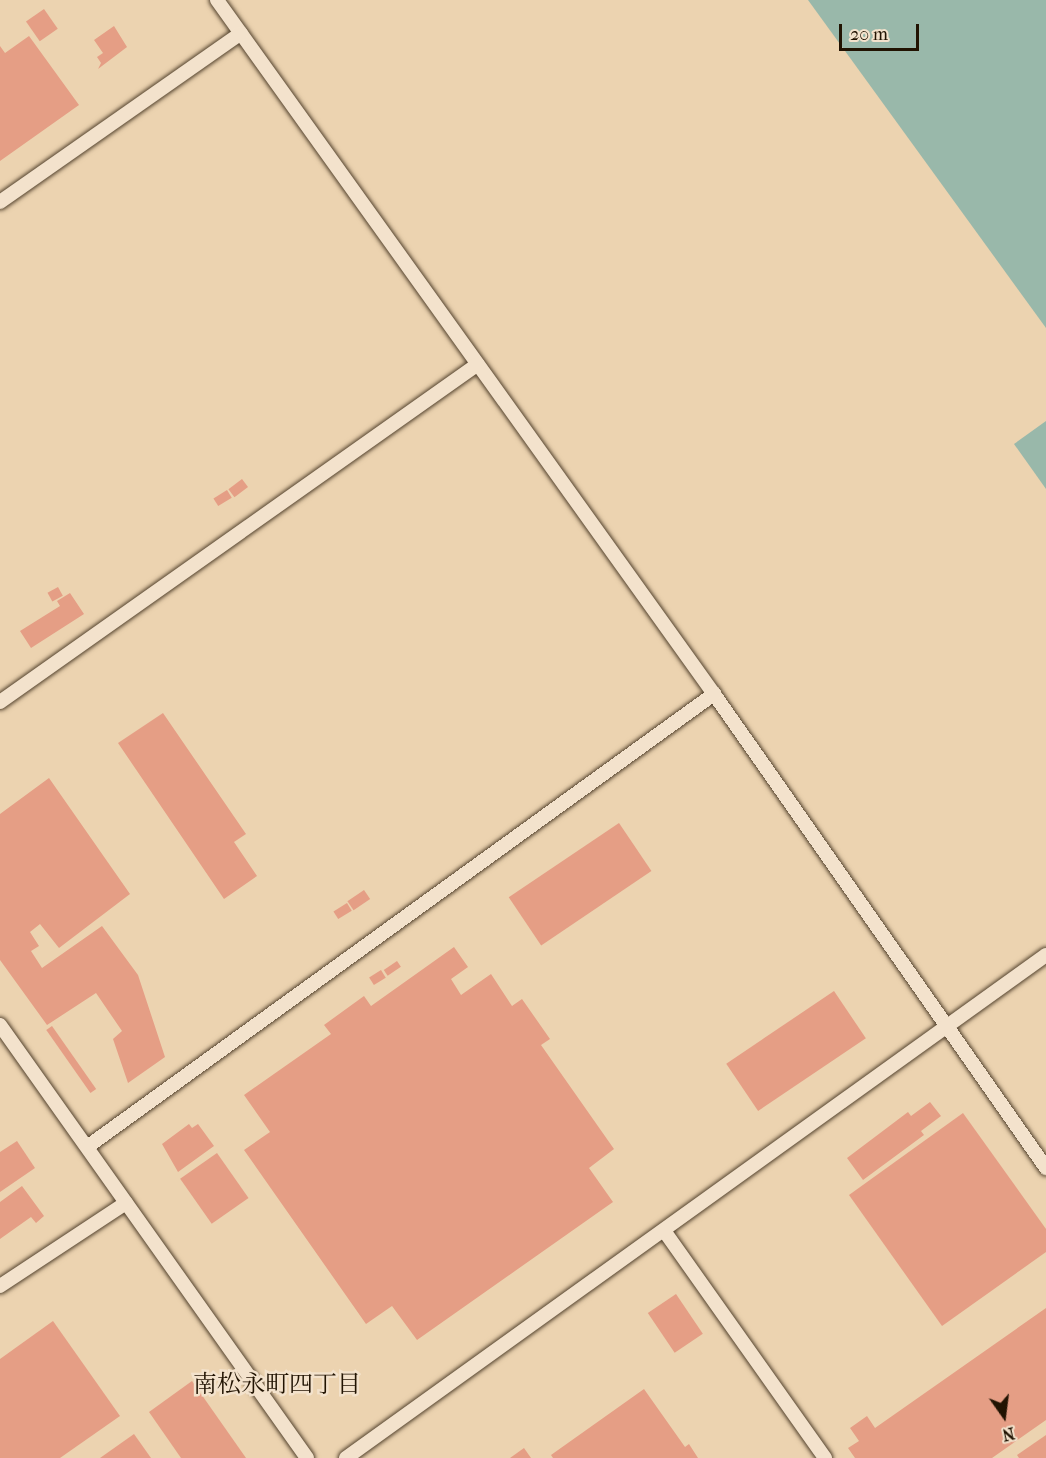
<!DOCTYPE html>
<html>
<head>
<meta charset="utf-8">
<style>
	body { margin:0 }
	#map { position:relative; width:1046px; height:1458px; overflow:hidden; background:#ecd3b0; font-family:"IM FELL French Canon","Noto Serif JP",serif }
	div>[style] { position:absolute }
	.water>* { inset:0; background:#99b8aa }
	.building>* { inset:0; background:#e59e85; transform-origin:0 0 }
	.roads { filter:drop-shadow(0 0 2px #54432e) drop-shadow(0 0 2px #54432e) }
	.lane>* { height:14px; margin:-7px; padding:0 7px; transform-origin:7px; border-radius:7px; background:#f3e2cc }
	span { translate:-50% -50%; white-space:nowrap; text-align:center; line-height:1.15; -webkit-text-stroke:5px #f3e2cc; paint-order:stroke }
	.neighbourhood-label { font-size:24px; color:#211302 }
	.north { position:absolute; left:974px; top:1386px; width:60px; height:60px; -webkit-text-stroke:4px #f3e2cc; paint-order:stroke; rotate:166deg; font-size:16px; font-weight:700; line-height:24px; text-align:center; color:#211302 }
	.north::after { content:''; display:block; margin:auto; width:21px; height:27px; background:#211302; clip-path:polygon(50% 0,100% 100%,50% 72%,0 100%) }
	.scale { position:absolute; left:839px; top:24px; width:80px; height:27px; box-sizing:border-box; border:3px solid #211302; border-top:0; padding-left:8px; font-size:18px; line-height:21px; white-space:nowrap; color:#211302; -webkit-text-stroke:4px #f3e2cc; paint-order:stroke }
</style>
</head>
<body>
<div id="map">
	<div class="water">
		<div style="clip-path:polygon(808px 0,1046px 0,1046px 328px)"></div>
		<div style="clip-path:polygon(1046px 421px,1046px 489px,1014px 444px)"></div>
	</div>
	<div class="building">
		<div style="left:44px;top:9px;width:24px;height:22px;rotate:55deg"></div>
		<div style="clip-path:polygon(114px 26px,127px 47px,98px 69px,101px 63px,97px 57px,103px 53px,94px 40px)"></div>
		<div style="clip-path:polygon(29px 36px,79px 105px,0 161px,0 46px,5px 53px)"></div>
		<div style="left:242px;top:479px;width:10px;height:17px;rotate:53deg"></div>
		<div style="left:227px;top:490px;width:9px;height:16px;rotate:58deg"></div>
		<div style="left:58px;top:587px;width:10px;height:12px;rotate:61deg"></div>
		<div style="clip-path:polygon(70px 593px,84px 614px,31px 648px,20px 631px,60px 606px,57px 601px)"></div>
		<div style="clip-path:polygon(163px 713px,246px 834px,234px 842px,257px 876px,224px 899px,118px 743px)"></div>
		<div style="clip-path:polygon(49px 778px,130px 894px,59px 948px,40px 924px,30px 932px,39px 946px,31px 951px,42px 968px,102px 926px,138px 975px,165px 1057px,128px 1083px,113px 1039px,122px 1031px,96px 993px,47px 1025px,0 960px,0 814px)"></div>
		<div style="left:619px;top:823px;width:58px;height:133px;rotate:56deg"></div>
		<div style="left:364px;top:890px;width:11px;height:20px;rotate:56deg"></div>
		<div style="left:347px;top:903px;width:9px;height:16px;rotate:58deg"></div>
		<div style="clip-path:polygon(454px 947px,468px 967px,451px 979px,461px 995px,491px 974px,512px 1006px,522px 999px,550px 1039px,541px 1045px,614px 1149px,589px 1168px,613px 1202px,417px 1340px,392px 1306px,366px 1324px,244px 1150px,270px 1132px,244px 1095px,331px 1034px,324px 1025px,364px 996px,371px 1006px)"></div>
		<div style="left:397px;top:961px;width:7px;height:16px;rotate:56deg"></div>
		<div style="left:381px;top:970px;width:9px;height:14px;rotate:58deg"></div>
		<div style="left:834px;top:991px;width:57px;height:130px;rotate:56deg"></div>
		<div style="left:52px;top:1026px;width:77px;height:7px;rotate:55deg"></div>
		<div style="clip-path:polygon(930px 1102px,941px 1116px,921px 1131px,924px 1135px,863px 1180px,847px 1158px,908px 1112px,911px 1116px)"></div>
		<div style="clip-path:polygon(963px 1113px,1046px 1229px,1046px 1252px,942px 1326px,849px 1195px)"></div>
		<div style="clip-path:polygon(189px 1124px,192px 1128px,198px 1124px,214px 1146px,178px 1172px,162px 1144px)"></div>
		<div style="clip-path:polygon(17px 1141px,35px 1168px,0 1192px,0 1152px)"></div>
		<div style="left:217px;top:1153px;width:55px;height:45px;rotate:55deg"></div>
		<div style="clip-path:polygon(22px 1186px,44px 1216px,36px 1223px,31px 1217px,0 1239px,0 1202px)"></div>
		<div style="left:676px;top:1294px;width:48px;height:34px;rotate:56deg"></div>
		<div style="clip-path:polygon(1046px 1308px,1046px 1420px,992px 1458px,855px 1458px,848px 1448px,859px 1441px,850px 1428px,867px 1416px,875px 1428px)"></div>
		<div style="clip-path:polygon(53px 1321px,120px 1416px,60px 1458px,0 1458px,0 1359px)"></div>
		<div style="clip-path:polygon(192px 1381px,246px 1458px,181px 1458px,149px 1412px)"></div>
		<div style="clip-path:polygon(644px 1389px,685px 1447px,689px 1444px,698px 1458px,553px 1458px,551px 1455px)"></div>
		<div style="clip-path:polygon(134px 1434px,151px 1458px,100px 1458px)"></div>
		<div style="clip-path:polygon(1046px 1435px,1046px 1458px,1019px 1458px,1017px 1455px)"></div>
		<div style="clip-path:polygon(524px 1448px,531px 1458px,510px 1458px)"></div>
	</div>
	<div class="roads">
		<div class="lane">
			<div style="left:217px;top:0;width:854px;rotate:54.39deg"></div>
			<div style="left:714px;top:694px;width:579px;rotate:54.99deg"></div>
			<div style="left:0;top:202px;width:294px;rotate:-35deg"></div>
			<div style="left:0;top:702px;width:585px;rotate:-35.26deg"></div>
			<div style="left:0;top:1025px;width:531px;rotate:54.66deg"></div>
			<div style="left:87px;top:1147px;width:774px;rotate:-35.85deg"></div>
			<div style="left:665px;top:1232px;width:277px;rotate:54.7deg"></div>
			<div style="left:0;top:1286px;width:151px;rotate:-33.4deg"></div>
			<div style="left:346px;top:1458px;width:862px;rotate:-35.7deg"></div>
		</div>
	</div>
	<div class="neighbourhood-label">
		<span style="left:277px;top:1385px">南松永町四丁目</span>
	</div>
	<div class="north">N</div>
	<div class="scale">20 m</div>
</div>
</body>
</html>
